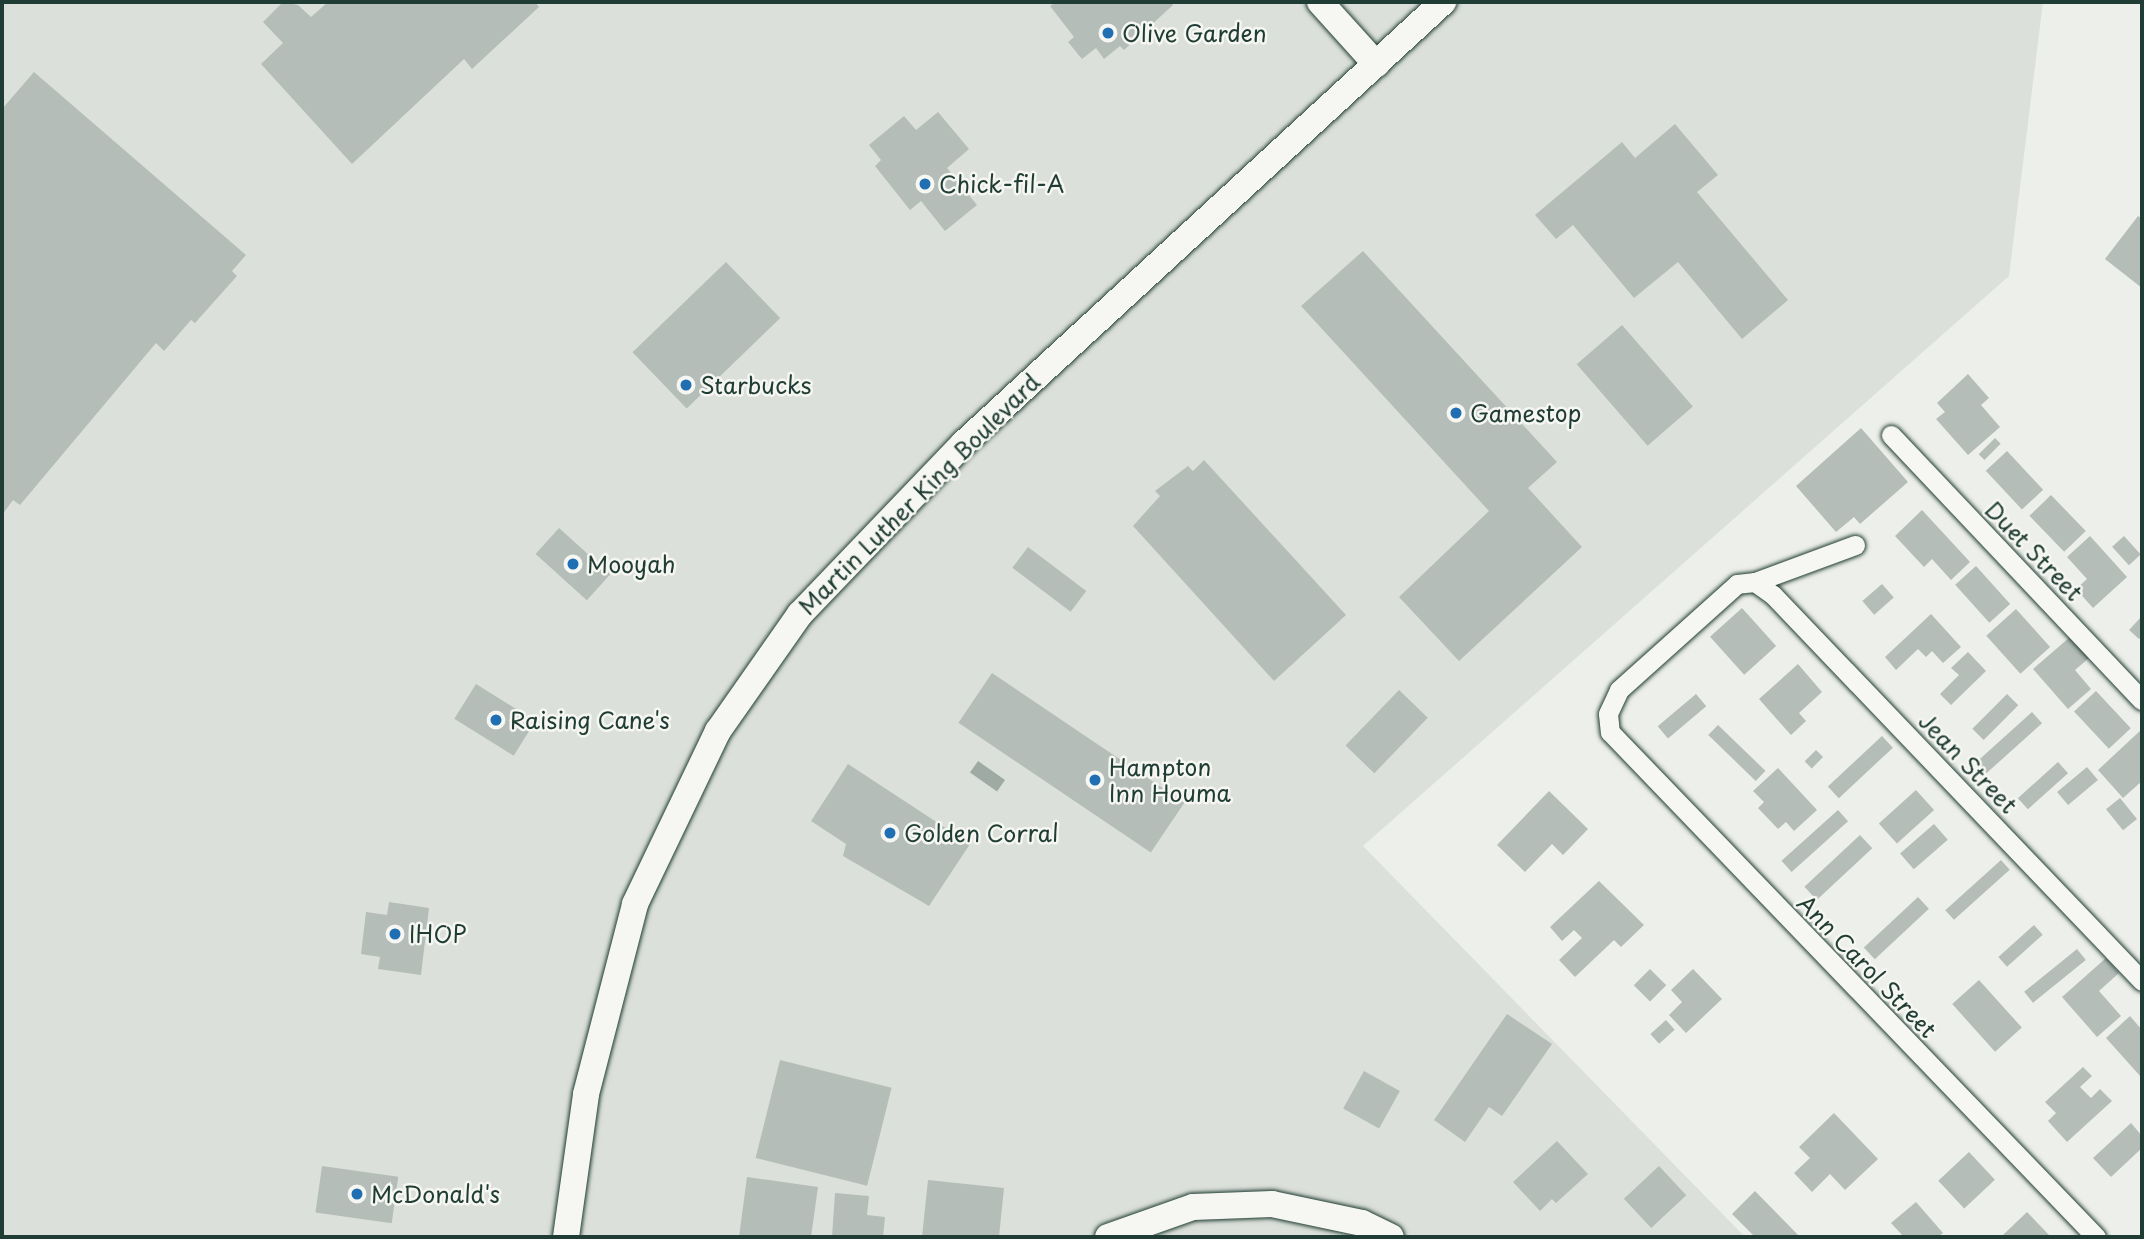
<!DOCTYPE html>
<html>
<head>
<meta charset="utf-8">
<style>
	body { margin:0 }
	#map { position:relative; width:2144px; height:1239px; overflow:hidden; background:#edefea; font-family:"Playpen Sans",sans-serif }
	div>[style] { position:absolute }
	.built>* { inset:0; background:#dce0db }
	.water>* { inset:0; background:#9faaa4; transform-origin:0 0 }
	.building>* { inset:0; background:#b4bdb8; transform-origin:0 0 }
	.roads { filter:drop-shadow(0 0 2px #1f3d34) drop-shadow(0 0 2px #1f3d34) }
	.street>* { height:19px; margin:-9.5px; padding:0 9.5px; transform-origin:9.5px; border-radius:9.5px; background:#f6f6f2 }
	.secondary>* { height:26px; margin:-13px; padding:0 13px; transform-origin:13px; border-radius:13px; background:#f6f6f2 }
	.dots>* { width:19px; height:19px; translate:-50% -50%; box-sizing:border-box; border:4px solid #f6f6f2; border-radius:50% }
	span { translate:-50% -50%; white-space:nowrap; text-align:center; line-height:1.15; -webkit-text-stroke:5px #f6f6f2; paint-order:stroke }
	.poi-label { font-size:23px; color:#1f3d34 }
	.left { translate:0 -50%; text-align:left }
	.street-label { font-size:23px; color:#1f3d34 }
	.frame { position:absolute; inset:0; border:4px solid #1f3d34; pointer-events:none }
</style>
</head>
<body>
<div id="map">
	<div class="built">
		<div style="clip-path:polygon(2px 2px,2043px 2px,2009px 276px,1363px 846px,1745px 1237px,2px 1237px)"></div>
	</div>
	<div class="water">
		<div style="left:978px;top:761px;width:33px;height:14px;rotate:35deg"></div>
	</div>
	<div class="building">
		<div style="clip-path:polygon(283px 2px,298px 5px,311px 17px,328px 2px,535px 2px,539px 7px,472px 69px,464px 59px,352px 164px,261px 64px,283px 43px,263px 22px)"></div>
		<div style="clip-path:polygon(1056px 2px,1171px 2px,1173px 5px,1124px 50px,1120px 46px,1104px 59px,1096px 48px,1082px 59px,1068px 42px,1074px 37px,1050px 6px)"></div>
		<div style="clip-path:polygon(34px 72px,246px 255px,232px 271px,237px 276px,195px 323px,191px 320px,164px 351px,156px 343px,20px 505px,13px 500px,2px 515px,2px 109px)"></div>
		<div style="clip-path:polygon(938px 112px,969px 149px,947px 168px,977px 205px,945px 231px,921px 201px,910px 210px,875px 166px,881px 160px,869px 145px,904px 116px,916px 130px)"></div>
		<div style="clip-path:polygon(1675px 124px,1718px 175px,1697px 192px,1788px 300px,1742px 339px,1678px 262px,1634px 298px,1573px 225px,1556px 239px,1535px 215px,1622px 142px,1635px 158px)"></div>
		<div style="clip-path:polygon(2138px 216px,2142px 219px,2142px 288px,2105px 259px)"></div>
		<div style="clip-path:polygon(1363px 251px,1557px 462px,1528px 488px,1582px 547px,1459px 661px,1399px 597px,1489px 511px,1301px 306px)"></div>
		<div style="left:726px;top:262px;width:78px;height:130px;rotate:46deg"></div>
		<div style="left:1622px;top:325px;width:108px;height:60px;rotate:49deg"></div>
		<div style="clip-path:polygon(1968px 374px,1989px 398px,1981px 405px,2000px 427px,1968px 455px,1936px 419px,1945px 412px,1937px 403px)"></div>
		<div style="clip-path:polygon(1861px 428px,1908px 482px,1860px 524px,1854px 517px,1836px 532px,1796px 486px)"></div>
		<div style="left:1995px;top:438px;width:8px;height:23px;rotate:45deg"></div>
		<div style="left:2007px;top:451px;width:53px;height:29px;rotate:47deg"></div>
		<div style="clip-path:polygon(1204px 460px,1346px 615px,1274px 681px,1133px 526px,1160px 496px,1155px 491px,1188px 466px,1193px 471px)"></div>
		<div style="left:2051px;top:495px;width:50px;height:30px;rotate:46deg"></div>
		<div style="clip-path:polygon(1922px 510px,1970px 562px,1951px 580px,1932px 559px,1924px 567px,1895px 536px)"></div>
		<div style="left:559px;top:528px;width:69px;height:35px;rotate:42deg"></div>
		<div style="clip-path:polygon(2090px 536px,2127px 577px,2093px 608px,2076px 589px,2087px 579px,2067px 557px)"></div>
		<div style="left:2124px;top:536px;width:25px;height:16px;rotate:48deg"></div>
		<div style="left:1028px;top:547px;width:73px;height:26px;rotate:37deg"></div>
		<div style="left:1976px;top:566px;width:51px;height:28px;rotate:48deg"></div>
		<div style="left:1882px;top:584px;width:18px;height:26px;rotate:49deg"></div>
		<div style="left:1742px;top:608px;width:51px;height:43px;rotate:48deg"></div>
		<div style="left:2016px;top:609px;width:51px;height:40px;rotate:48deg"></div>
		<div style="clip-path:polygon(1931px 614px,1961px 647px,1943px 663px,1932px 651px,1926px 657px,1918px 649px,1896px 670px,1885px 657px)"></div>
		<div style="clip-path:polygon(2142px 616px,2142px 636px,2139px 639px,2129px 630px)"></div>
		<div style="clip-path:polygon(2070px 637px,2089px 658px,2075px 670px,2091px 689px,2068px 709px,2033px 669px)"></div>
		<div style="clip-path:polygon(1968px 652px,1986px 671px,1951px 705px,1940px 694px,1959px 675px,1951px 668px)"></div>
		<div style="clip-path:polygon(1798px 664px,1822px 692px,1799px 713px,1806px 721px,1791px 735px,1759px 699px)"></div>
		<div style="left:992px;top:673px;width:232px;height:60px;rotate:34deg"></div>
		<div style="left:476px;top:684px;width:70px;height:41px;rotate:32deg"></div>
		<div style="left:1399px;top:690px;width:40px;height:77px;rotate:44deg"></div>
		<div style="left:2096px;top:691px;width:51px;height:30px;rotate:47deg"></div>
		<div style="left:1696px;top:694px;width:16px;height:50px;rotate:50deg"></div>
		<div style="left:2007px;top:694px;width:16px;height:49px;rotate:45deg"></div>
		<div style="left:2032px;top:712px;width:15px;height:75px;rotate:48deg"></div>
		<div style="left:1718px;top:725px;width:66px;height:14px;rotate:44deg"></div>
		<div style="clip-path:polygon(2142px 729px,2142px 781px,2123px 798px,2098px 770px)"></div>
		<div style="left:1882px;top:736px;width:16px;height:74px;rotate:47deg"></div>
		<div style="left:1816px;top:750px;width:10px;height:16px;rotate:45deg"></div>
		<div style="left:2058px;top:762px;width:15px;height:54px;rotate:48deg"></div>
		<div style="clip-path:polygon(848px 764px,970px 844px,929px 906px,843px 856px,846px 844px,811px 821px)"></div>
		<div style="left:2087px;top:767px;width:17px;height:39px;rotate:50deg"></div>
		<div style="clip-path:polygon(1778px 768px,1817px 810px,1794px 831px,1786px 822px,1778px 829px,1758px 808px,1764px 802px,1753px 791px)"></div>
		<div style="left:1916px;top:790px;width:27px;height:50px;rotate:48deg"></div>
		<div style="clip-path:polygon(1549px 791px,1588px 829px,1563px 855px,1552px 844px,1525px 872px,1497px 845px)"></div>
		<div style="left:2120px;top:798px;width:27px;height:18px;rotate:51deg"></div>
		<div style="left:1838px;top:810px;width:15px;height:76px;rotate:48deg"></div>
		<div style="left:1934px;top:824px;width:21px;height:45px;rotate:49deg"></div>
		<div style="left:1860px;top:835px;width:18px;height:76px;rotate:47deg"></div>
		<div style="left:2001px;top:860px;width:13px;height:75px;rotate:48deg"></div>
		<div style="clip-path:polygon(1599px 881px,1644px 925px,1621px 947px,1614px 940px,1575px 977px,1559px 960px,1582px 938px,1574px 930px,1562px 941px,1550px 927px)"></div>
		<div style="left:1918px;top:897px;width:16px;height:74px;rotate:47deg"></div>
		<div style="clip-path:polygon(389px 902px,429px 908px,421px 975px,378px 969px,380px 957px,361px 954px,366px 912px,387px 915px)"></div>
		<div style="left:2034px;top:925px;width:13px;height:48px;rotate:48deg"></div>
		<div style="left:2077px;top:949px;width:14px;height:68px;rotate:51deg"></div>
		<div style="clip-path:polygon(2106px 958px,2119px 973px,2099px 991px,2121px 1016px,2097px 1037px,2062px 997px)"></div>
		<div style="left:1650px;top:969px;width:23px;height:23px;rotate:45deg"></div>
		<div style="clip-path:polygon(1693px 969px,1722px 999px,1686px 1033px,1669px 1015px,1682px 1002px,1671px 990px)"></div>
		<div style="left:1979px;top:980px;width:64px;height:36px;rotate:48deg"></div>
		<div style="clip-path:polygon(1507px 1014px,1552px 1044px,1502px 1116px,1489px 1107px,1465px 1142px,1434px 1120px)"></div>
		<div style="clip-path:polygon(2130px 1016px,2142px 1030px,2141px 1077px,2106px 1038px)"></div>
		<div style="left:1666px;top:1020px;width:13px;height:21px;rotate:48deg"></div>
		<div style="left:780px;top:1060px;width:115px;height:101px;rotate:14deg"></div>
		<div style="clip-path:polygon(2083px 1067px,2092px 1076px,2080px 1087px,2091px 1098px,2100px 1089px,2112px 1101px,2067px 1142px,2048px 1121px,2056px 1113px,2045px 1102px)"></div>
		<div style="left:1364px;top:1071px;width:41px;height:43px;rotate:29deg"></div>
		<div style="clip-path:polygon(1834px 1113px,1878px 1159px,1845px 1190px,1830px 1174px,1812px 1192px,1794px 1173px,1810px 1158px,1799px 1147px)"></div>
		<div style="clip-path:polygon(2131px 1123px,2142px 1136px,2142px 1148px,2111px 1177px,2093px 1158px)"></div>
		<div style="clip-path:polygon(1557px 1141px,1588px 1174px,1556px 1203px,1552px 1199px,1540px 1211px,1513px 1182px)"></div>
		<div style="left:1969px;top:1152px;width:38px;height:42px;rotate:47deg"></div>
		<div style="left:322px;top:1166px;width:77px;height:47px;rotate:8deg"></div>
		<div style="left:1659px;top:1166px;width:40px;height:48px;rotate:47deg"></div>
		<div style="clip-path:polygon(747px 1177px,818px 1187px,811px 1237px,739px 1237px)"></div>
		<div style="clip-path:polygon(928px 1180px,1004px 1188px,999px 1237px,922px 1237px)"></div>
		<div style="clip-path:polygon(1755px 1191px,1800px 1237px,1755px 1237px,1732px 1214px)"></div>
		<div style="clip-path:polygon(835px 1193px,869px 1196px,867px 1215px,885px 1217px,883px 1237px,832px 1237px)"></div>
		<div style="clip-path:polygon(1916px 1202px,1943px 1233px,1938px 1237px,1904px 1237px,1891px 1223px)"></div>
		<div style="clip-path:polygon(2027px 1212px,2049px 1235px,2005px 1237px,2003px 1235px)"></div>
	</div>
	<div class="roads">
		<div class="street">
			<div style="left:1891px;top:435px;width:365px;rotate:46.6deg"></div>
			<div style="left:1855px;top:545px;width:107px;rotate:159.7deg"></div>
			<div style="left:1755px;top:582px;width:18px;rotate:174deg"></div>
			<div style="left:1737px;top:584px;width:159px;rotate:138.1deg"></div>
			<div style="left:1619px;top:690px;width:26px;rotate:115deg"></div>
			<div style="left:1608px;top:714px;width:18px;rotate:84deg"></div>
			<div style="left:1610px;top:732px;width:701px;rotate:46.1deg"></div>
			<div style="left:1755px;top:582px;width:22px;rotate:36deg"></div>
			<div style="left:1773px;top:595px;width:534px;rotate:46.29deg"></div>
		</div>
		<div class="secondary">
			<div style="left:1320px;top:2px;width:84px;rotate:47.9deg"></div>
			<div style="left:566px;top:1237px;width:144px;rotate:-82deg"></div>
			<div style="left:586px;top:1094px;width:196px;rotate:-75.5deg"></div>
			<div style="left:635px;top:904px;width:192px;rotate:-64.4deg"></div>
			<div style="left:718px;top:731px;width:143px;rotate:-55deg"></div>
			<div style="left:800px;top:614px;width:236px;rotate:-46.2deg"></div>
			<div style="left:963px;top:444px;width:653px;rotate:-42.64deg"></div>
			<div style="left:1108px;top:1237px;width:90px;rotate:-19.4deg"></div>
			<div style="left:1193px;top:1207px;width:79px;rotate:-2.2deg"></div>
			<div style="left:1272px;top:1204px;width:92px;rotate:11.9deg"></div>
			<div style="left:1362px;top:1223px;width:32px;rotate:26deg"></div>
		</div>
	</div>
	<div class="dots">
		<div style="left:1108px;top:33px;background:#1f6fb2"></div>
		<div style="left:925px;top:184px;background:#1f6fb2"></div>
		<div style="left:686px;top:385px;background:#1f6fb2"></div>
		<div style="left:1456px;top:413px;background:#1f6fb2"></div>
		<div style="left:573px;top:564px;background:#1f6fb2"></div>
		<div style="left:496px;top:720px;background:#1f6fb2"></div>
		<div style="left:1095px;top:780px;background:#1f6fb2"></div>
		<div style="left:890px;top:833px;background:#1f6fb2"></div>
		<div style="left:395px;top:934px;background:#1f6fb2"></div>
		<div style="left:357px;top:1194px;background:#1f6fb2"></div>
	</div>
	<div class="poi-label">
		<span class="left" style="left:1122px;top:33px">Olive Garden</span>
		<span class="left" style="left:939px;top:184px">Chick-fil-A</span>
		<span class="left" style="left:700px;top:385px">Starbucks</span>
		<span class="left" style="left:1470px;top:413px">Gamestop</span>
		<span class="left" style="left:587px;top:564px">Mooyah</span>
		<span class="left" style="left:510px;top:720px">Raising Cane's</span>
		<span class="left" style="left:1109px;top:780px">Hampton<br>Inn Houma</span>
		<span class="left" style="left:904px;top:833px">Golden Corral</span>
		<span class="left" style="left:409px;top:934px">IHOP</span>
		<span class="left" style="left:371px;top:1194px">McDonald's</span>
	</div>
	<div class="street-label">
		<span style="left:919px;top:494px;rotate:-45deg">Martin Luther King Boulevard</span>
		<span style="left:2034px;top:551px;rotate:46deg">Duet Street</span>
		<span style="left:1968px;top:763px;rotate:46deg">Jean Street</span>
		<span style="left:1867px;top:966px;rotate:46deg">Ann Carol Street</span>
	</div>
	<div class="frame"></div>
</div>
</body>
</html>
